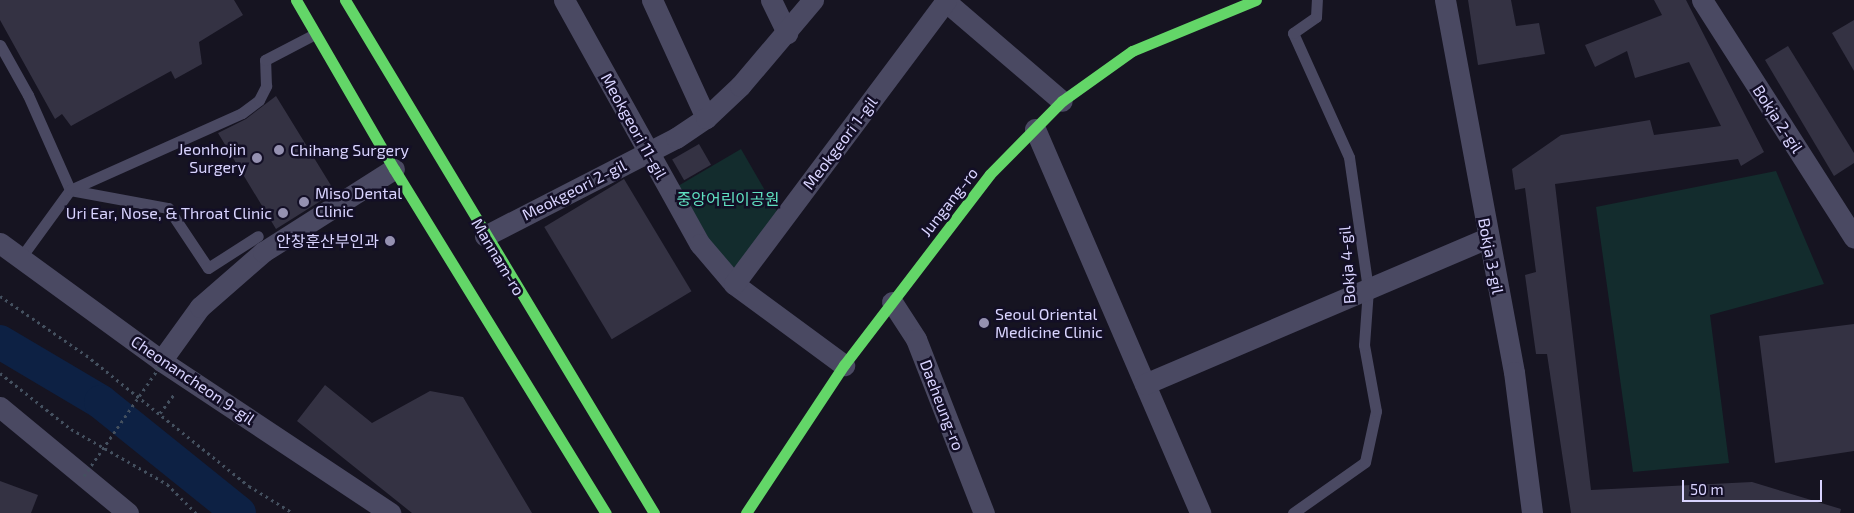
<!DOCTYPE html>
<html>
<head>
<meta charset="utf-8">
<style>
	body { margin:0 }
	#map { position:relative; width:1854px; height:513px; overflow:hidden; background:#161421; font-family:"Exo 2","Noto Sans KR",sans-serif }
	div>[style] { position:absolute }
	.green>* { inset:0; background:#132c2d }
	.river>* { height:34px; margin:-17px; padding:0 17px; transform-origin:17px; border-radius:17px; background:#0d2144 }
	.building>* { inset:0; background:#343243; transform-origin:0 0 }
	.path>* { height:3px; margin-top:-1.5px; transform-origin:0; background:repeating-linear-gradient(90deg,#44505f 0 2.5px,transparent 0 6.5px) }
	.lane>* { height:11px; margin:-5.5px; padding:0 5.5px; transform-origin:5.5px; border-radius:5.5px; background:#4a4962 }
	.street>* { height:21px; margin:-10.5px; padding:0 10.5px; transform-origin:10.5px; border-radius:10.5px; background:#4a4962 }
	.fast>* { height:11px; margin:-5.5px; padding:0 5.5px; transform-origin:5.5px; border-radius:5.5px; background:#63d668 }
	.path-bridge>* { height:3px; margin-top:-1.5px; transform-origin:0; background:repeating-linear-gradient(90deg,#44505f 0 2.5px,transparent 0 6.5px) }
	.dots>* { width:14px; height:14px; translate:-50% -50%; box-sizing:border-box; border:2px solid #130f26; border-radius:50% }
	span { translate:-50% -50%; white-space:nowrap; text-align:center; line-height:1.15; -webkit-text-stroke:5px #130f26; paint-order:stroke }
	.street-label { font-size:16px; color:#d9d4ff }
	.poi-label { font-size:16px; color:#d9d4ff }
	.right { translate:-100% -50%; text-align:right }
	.left { translate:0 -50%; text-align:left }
	.park-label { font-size:16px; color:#5fe0c0 }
	.scale { position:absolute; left:1682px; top:480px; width:140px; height:22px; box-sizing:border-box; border:2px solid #d9d4ff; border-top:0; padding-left:6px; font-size:15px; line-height:18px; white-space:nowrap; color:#d9d4ff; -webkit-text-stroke:4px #130f26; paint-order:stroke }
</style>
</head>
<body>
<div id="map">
	<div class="green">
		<div style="clip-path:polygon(741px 149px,778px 213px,736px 269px,719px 256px,678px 186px)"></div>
		<div style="clip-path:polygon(1776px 171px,1824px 284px,1710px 315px,1729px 463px,1633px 472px,1596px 207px)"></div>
	</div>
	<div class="river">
		<div style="left:0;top:342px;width:117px;rotate:30.7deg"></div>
		<div style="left:101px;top:402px;width:177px;rotate:38.8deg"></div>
	</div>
	<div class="building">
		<div style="clip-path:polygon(0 0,234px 0,243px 15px,199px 42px,202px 64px,175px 79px,171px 71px,71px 126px,62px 114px,55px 119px,0 20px)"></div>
		<div style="clip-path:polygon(1468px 0,1511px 0,1516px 26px,1539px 23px,1545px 54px,1478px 65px)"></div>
		<div style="clip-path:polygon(1654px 0,1686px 0,1764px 152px,1741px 166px,1738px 159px,1555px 184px,1591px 490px,1752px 482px,1841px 509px,1840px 513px,1571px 513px,1547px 354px,1536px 354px,1525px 275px,1536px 272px,1525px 188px,1515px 190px,1512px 169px,1561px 135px,1650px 120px,1654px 135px,1721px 126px,1689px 62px,1635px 78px,1627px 51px,1595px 67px,1585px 45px,1662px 15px)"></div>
		<div style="clip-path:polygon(1854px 20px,1854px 71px,1832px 33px)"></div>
		<div style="clip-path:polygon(1788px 46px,1854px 153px,1854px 163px,1834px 176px,1765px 60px)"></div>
		<div style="clip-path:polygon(276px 96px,335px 192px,276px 229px,218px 133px,246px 119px)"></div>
		<div style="left:699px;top:144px;width:24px;height:31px;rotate:60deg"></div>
		<div style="left:624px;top:179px;width:131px;height:93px;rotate:59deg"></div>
		<div style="clip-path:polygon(1854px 324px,1854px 451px,1775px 463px,1759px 336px)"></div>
		<div style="clip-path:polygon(325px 385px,372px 423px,430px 391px,463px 397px,532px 513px,412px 513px,297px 421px)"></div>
		<div style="clip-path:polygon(0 481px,38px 495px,31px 513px,0 513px)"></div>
	</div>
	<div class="path">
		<div style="left:0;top:296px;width:104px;rotate:34.5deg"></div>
		<div style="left:86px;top:355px;width:209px;rotate:38.8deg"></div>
		<div style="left:249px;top:486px;width:52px;rotate:31.5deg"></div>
		<div style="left:0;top:373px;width:90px;rotate:38.3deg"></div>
		<div style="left:71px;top:429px;width:111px;rotate:29.8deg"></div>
		<div style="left:167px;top:484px;width:41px;rotate:45deg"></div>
		<div style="left:160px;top:413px;width:25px;rotate:-53deg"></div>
	</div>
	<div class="lane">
		<div style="left:0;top:45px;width:57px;rotate:60.8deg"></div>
		<div style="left:28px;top:95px;width:104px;rotate:66.1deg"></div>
		<div style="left:70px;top:190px;width:100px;rotate:10.4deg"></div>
		<div style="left:168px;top:208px;width:72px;rotate:56.3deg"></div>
		<div style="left:208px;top:268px;width:59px;rotate:-32.6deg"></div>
		<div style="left:22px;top:256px;width:82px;rotate:-54deg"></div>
		<div style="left:70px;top:190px;width:188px;rotate:-24.1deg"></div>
		<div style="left:242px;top:113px;width:21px;rotate:-37deg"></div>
		<div style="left:259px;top:100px;width:16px;rotate:-63deg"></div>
		<div style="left:266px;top:86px;width:26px;rotate:-92deg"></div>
		<div style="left:265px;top:60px;width:56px;rotate:-27.5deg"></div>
		<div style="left:1293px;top:513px;width:88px;rotate:-35.3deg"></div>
		<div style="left:1365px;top:462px;width:52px;rotate:-77.8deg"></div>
		<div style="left:1376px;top:411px;width:67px;rotate:-100.3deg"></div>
		<div style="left:1364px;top:345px;width:56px;rotate:-85.9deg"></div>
		<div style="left:1368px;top:289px;width:133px;rotate:-98.2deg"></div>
		<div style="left:1349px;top:157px;width:136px;rotate:-114.3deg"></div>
		<div style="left:1293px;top:33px;width:28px;rotate:-35deg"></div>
		<div style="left:1316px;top:17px;width:17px;rotate:-87deg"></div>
	</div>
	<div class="street">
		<div style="left:564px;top:0;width:279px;rotate:60.9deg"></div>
		<div style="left:700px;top:244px;width:52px;rotate:49.6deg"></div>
		<div style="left:734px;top:284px;width:137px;rotate:36.4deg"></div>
		<div style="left:652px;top:0;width:130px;rotate:65.4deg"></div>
		<div style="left:771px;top:0;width:37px;rotate:64deg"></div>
		<div style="left:944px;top:0;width:155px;rotate:40.6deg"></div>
		<div style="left:1445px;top:0;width:378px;rotate:79.5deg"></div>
		<div style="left:1514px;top:372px;width:142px;rotate:82.7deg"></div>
		<div style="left:1702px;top:0;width:282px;rotate:57.4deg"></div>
		<div style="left:1035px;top:129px;width:418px;rotate:66.7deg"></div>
		<div style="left:485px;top:236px;width:215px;rotate:-27.2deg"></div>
		<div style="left:676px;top:138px;width:36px;rotate:-34deg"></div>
		<div style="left:706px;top:118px;width:47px;rotate:-43.3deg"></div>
		<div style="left:740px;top:86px;width:113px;rotate:-49.7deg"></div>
		<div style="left:0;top:243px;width:202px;rotate:36.1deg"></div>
		<div style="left:163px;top:362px;width:273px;rotate:33.6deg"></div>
		<div style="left:734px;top:284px;width:354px;rotate:-53.2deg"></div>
		<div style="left:892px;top:302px;width:44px;rotate:57deg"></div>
		<div style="left:916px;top:339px;width:187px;rotate:68.7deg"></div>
		<div style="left:161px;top:361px;width:67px;rotate:-54.2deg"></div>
		<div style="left:200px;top:307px;width:84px;rotate:-41.1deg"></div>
		<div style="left:263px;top:252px;width:155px;rotate:-32.4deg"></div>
		<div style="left:1145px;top:384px;width:373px;rotate:-23.1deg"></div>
		<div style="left:0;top:407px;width:166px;rotate:39.6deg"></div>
	</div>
	<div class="fast">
		<div style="left:296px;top:0;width:195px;rotate:59.9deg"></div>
		<div style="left:394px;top:169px;width:404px;rotate:58.4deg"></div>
		<div style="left:345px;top:0;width:599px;rotate:58.94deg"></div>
		<div style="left:746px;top:513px;width:178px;rotate:-56.5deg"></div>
		<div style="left:844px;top:365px;width:240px;rotate:-52.6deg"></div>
		<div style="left:990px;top:174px;width:103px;rotate:-45.4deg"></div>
		<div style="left:1062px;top:101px;width:86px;rotate:-35.5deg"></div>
		<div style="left:1132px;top:51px;width:134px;rotate:-22.4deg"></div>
	</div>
	<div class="path-bridge">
		<div style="left:84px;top:476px;width:139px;rotate:-55.3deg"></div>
	</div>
	<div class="dots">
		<div style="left:279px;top:150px;background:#9591b1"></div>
		<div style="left:257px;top:158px;background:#9591b1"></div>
		<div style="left:304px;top:202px;background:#9591b1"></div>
		<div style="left:283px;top:213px;background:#9591b1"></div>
		<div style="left:390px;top:241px;background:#9591b1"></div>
		<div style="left:984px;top:323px;background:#9591b1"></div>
	</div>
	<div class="street-label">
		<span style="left:1778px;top:119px;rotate:57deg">Bokja 2-gil</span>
		<span style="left:634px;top:126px;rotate:61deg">Meokgeori 11-gil</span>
		<span style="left:840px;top:143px;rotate:-53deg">Meokgeori 1-gil</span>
		<span style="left:574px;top:190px;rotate:-27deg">Meokgeori 2-gil</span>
		<span style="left:949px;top:202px;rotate:-52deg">Jungang-ro</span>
		<span style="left:1491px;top:256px;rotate:79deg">Bokja 3-gil</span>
		<span style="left:498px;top:257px;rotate:59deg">Mannam-ro</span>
		<span style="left:1347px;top:265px;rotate:-94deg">Bokja 4-gil</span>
		<span style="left:193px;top:380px;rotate:34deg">Cheonancheon 9-gil</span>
		<span style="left:942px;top:405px;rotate:69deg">Daeheung-ro</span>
	</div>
	<div class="poi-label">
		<span class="right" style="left:246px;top:158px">Jeonhojin<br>Surgery</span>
		<span class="left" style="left:290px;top:150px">Chihang Surgery</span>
		<span class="left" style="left:315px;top:202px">Miso Dental<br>Clinic</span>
		<span class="right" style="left:272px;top:213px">Uri Ear, Nose, &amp; Throat Clinic</span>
		<span class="right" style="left:379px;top:241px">안창훈산부인과</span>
		<span class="left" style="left:995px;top:323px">Seoul Oriental<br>Medicine Clinic</span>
	</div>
	<div class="park-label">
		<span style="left:728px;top:199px">중앙어린이공원</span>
	</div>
	<div class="scale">50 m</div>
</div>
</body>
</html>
